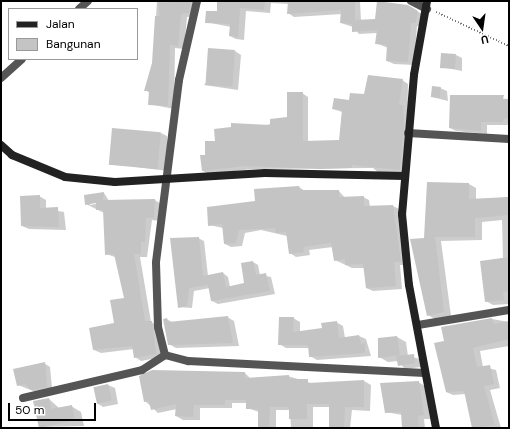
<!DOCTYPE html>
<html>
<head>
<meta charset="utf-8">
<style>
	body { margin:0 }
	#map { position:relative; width:510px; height:429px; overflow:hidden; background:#fff; font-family:"DM Sans",sans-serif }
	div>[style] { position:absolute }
	.shadow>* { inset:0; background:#0003 }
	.building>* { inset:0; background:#c4c4c4; transform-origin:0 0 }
	.path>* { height:2px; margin-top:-1px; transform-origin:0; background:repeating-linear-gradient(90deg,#777 0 1px,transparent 0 3px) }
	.street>* { height:8px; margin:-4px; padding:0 4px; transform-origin:4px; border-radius:4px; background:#555 }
	.secondary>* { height:8px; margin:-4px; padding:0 4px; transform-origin:4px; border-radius:4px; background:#222 }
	span { translate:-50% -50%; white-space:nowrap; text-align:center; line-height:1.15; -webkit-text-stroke:3.5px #fff; paint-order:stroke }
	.frame { position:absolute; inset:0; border:2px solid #000; pointer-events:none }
	.legend { position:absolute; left:8px; top:8px; width:130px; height:52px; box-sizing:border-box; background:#fff; border:1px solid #999; margin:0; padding:5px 7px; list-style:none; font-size:12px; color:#000 }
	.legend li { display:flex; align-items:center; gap:8px; height:20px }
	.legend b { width:20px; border:1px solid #999 }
	.north { position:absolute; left:462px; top:8px; width:40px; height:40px; -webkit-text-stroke:3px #fff; paint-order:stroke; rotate:167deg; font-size:11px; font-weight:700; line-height:16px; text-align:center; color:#000 }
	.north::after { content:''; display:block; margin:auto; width:14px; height:18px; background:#000; clip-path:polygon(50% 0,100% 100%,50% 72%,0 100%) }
	.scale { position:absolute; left:8px; top:403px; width:88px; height:18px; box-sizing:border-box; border:2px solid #000; border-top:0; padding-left:5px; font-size:12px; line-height:14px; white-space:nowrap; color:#000; -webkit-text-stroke:3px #fff; paint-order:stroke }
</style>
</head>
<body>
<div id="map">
	<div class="shadow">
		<div style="clip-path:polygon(157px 1px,197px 1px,195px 16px,187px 17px,184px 49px,175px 48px,174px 109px,149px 104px,150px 93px,145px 90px,153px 63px)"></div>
		<div style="clip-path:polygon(218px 1px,360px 1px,361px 21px,376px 20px,407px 6px,424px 15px,422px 26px,417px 26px,414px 65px,394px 64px,387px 61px,388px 48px,376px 43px,377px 33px,359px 34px,353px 27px,341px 23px,342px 14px,294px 17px,288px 13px,289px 4px,271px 3px,270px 13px,246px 11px,244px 40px,236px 39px,230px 36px,231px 27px,206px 22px,217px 13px)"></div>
		<div style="clip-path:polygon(235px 51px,241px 55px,238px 90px,204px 85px)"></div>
		<div style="clip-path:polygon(456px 55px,462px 58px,462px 71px,442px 67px)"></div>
		<div style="clip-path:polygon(402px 80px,408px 84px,406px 173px,379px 173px,373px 168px,252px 169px,209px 174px,203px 171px,206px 156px,216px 142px,288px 118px,302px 93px,308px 97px,308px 141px,340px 141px,342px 112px,333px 109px)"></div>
		<div style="clip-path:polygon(440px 88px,447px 91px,448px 101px,432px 97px)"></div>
		<div style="clip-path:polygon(451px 96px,509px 99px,509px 125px,487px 125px,487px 134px,456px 131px,450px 128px)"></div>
		<div style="clip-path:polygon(161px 133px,167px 136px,168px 171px,113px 164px)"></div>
		<div style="clip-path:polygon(469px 184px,476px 188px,476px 200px,509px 197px,509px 304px,493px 305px,486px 301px,503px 259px,502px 220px,482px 222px,482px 240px,441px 241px,451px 316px,435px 319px,428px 315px,425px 239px)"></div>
		<div style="clip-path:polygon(299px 187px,305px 191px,339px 191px,345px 198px,363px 197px,369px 200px,370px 207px,393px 206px,399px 209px,407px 265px,400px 265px,402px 289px,373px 291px,366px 288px,365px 268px,352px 268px,335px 260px,333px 247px,309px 250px,310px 255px,296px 257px,290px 253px,287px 236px,261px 230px,245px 233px,242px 246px,231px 247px,225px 244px,223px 228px,209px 225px,256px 202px)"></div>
		<div style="clip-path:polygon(evenodd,104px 193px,109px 201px,155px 200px,161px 204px,160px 221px,152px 220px,147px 257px,140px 257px,151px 322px,158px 326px,162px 357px,141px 361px,135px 357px,134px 349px,101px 353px,94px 350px,116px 324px,125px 298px,115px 257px,106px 254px,104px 213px,86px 204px,104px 193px,101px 201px,101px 203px,90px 205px,90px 203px,101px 201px)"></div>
		<div style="clip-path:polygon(39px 196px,46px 200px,46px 209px,64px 212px,66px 230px,29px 229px,22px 226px)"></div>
		<div style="clip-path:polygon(198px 238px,204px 241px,208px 276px,223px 273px,228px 277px,230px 287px,245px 284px,253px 262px,258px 265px,260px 275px,271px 277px,275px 294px,218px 304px,212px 301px,210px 288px,194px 291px,192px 308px,178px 307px)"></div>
		<div style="clip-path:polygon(227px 317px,234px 321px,239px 346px,176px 348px,169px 344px,167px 319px,173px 323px)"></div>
		<div style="clip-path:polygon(293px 318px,300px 322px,300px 333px,323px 329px,336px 322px,343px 326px,345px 338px,359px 336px,366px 339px,371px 356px,317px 360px,310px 356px,309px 348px,286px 348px,279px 344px)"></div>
		<div style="clip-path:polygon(492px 319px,509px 322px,509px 346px,480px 351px,483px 367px,496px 370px,500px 388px,490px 390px,501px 428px,473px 428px,466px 394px,453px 395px,446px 392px,445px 342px)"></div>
		<div style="clip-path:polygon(397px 337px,406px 342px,408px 356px,420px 359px,421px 367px,405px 369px,398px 361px,388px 362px,379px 357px)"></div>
		<div style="clip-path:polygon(44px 363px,50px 367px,52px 388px,38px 393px,18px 385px)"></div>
		<div style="clip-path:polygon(245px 373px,251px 379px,288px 376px,314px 384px,364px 381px,371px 385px,370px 411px,352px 410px,350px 428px,330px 428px,330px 407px,313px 407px,313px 428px,291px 428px,290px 410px,276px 410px,276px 428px,259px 428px,259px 412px,247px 408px,247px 403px,232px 403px,232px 408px,200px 408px,200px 420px,183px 420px,176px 416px,177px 409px,158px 413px,145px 401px)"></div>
		<div style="clip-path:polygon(418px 382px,425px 386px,430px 419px,424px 419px,425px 428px,404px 428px,402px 415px,386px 412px)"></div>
		<div style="clip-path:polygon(108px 385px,115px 388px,118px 404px,103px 407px,97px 403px,94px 388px)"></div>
		<div style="clip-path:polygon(49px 399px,59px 408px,71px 406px,81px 412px,84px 426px,39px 427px)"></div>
	</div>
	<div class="building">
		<div style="clip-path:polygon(191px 1px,189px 13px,181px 14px,178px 46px,170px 45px,168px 106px,148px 105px,149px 91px,144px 91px,152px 63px,155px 16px,160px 16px,158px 3px)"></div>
		<div style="clip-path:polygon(217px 1px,265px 1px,264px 10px,240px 8px,238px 37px,229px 36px,230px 24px,205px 23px,206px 11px,217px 11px)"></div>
		<div style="clip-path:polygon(288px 1px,355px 1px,355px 20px,375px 19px,377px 1px,408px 5px,418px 11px,416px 23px,411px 23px,408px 62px,386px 61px,387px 45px,375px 44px,377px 30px,352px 32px,352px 24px,340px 23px,341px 10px,287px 14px)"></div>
		<div style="left:208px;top:48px;width:27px;height:37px;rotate:4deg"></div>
		<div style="left:441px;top:53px;width:15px;height:15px;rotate:4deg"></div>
		<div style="clip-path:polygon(368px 75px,403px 79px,399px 105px,403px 105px,404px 125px,400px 170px,352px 165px,352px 168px,320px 169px,245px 166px,202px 171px,200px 155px,205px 155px,205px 141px,215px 141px,214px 129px,231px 127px,231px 123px,270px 125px,270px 119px,287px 117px,287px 92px,303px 92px,303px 141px,339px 140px,342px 110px,332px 109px,334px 98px,349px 100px,350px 93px,364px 94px)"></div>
		<div style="left:432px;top:86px;width:9px;height:11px;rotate:6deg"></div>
		<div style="clip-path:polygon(450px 95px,504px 95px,503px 99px,509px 99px,509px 118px,503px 119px,503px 122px,481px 122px,481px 131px,449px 128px)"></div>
		<div style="left:112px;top:128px;width:49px;height:37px;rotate:5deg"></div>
		<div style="clip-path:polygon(427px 182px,469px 183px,469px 199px,509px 197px,509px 215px,475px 218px,475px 237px,435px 237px,444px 312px,427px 316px,410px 239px,424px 238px)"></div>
		<div style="clip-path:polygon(299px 186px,300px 190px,339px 190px,339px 197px,364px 196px,364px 206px,393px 205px,401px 262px,394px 262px,396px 286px,366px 288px,363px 264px,345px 265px,345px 259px,334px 261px,331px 243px,303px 247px,304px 252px,289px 254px,286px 232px,276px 233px,275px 228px,239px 230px,236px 243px,224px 244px,222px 224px,208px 226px,207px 207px,255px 201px,254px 189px)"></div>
		<div style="clip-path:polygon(104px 192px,103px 200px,155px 199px,154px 218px,146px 218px,145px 242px,141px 242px,141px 254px,134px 254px,145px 321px,152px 321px,156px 354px,134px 358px,132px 346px,93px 350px,89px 328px,114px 323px,110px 300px,124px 298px,114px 254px,105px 255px,103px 210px,96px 210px,96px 203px,85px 205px,84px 195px)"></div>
		<div style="clip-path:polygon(40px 195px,40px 208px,58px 207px,59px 227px,21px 226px,20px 196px)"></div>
		<div style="clip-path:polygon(199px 237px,203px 276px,223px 272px,226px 287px,244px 283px,241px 263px,253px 261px,256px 275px,266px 273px,270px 291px,211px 301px,208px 285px,189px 288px,187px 306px,178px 308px,170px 238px)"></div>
		<div style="clip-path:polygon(509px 257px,509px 291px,503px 292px,504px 300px,485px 302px,480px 261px)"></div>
		<div style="clip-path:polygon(228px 316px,233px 343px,168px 345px,163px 319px,167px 318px,168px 322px)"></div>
		<div style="clip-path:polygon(279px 317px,294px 317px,293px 332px,322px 328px,321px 323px,337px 321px,339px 338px,359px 335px,361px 344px,365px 343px,365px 353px,309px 357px,308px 345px,278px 345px)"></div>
		<div style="clip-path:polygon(492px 318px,494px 324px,509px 321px,509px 339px,473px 348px,477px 367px,490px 365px,494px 384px,484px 386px,495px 425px,472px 428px,464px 391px,446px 392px,434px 343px,444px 341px,441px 327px)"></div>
		<div style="clip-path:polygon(397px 336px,400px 355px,378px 358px,378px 338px)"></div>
		<div style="clip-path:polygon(414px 354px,415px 363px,398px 366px,396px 356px)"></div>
		<div style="clip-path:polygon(45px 362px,47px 387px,31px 390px,25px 384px,17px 386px,13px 369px)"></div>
		<div style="clip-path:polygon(152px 370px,245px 372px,245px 378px,289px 375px,289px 379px,308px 379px,308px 383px,364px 380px,364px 407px,345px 407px,344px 428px,329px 428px,329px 404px,307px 404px,307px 419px,289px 419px,289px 407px,270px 407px,269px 428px,258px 428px,258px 409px,246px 409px,246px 400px,225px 400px,225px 405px,194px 405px,193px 417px,175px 416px,176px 404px,151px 410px,149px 401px,144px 402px,139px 376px)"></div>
		<div style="clip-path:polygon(419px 381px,424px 415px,418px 416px,419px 428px,402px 428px,401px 412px,385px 413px,380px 383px)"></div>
		<div style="left:108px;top:384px;width:17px;height:15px;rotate:77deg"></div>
		<div style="clip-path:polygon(49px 398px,51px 409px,72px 405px,75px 420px,39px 428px,33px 401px)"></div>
	</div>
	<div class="path">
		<div style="left:436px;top:12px;width:81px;rotate:25deg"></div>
	</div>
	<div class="street">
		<div style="left:197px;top:1px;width:81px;rotate:102.8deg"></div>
		<div style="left:179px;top:80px;width:184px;rotate:97.2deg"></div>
		<div style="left:156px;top:263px;width:64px;rotate:88.2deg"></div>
		<div style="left:158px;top:327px;width:29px;rotate:76deg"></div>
		<div style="left:165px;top:355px;width:24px;rotate:15deg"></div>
		<div style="left:188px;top:361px;width:237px;rotate:2.9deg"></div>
		<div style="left:411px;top:1px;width:18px;rotate:27deg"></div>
		<div style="left:79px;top:9px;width:12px;rotate:-42deg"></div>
		<div style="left:1px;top:78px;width:28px;rotate:-42deg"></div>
		<div style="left:408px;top:133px;width:101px;rotate:3.4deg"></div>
		<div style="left:418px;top:325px;width:92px;rotate:-9.4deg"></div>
		<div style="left:23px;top:398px;width:122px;rotate:-13.2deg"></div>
		<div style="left:142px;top:370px;width:27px;rotate:-33deg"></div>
	</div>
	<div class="secondary">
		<div style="left:427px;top:1px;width:75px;rotate:100deg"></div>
		<div style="left:414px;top:75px;width:140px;rotate:94.9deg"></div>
		<div style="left:402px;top:214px;width:71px;rotate:84.4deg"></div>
		<div style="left:409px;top:285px;width:146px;rotate:79.3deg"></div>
		<div style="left:1px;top:145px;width:15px;rotate:42deg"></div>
		<div style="left:12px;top:155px;width:57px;rotate:22.5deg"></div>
		<div style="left:65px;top:177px;width:50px;rotate:5.7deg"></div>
		<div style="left:115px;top:182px;width:150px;rotate:-3.4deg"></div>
		<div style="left:265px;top:173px;width:140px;rotate:1.2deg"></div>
	</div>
	<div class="frame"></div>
	<ul class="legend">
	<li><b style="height:5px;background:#222"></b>Jalan</li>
	<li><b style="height:11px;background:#c4c4c4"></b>Bangunan</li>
	</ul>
	<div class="north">U</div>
	<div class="scale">50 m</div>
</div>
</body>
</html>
